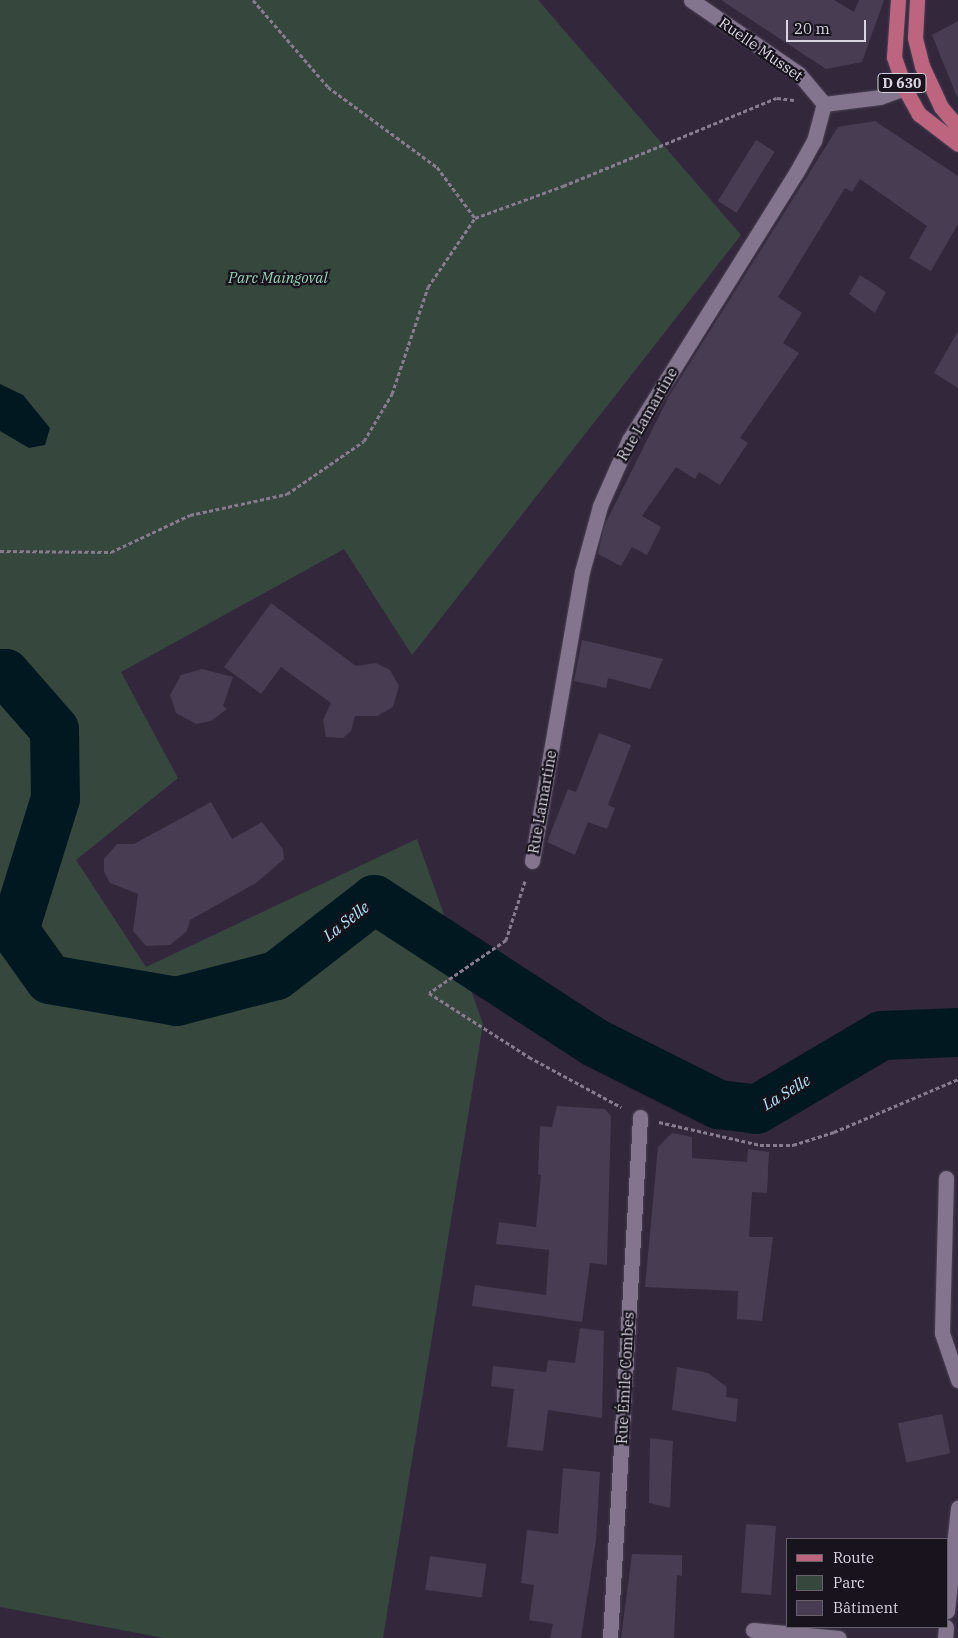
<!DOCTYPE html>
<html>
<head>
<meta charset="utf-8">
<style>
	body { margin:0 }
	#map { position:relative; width:958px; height:1638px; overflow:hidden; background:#33273c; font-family:"IBM Plex Serif",serif }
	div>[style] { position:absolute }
	.green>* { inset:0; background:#36483e }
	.water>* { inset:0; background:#011821 }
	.river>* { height:49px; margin:-24.5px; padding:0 24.5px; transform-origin:24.5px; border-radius:24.5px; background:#011821 }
	.building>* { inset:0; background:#483c52; transform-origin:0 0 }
	.path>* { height:3px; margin-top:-1.5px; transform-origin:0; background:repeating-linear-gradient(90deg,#867c8e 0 4px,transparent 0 6.5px) }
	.roads { filter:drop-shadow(0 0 1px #4c4355) drop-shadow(0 0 1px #4c4355) }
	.street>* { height:15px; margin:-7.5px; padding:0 7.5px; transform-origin:7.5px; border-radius:7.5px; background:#82758d }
	.primary>* { height:15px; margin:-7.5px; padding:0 7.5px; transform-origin:7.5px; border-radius:7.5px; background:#bd647f }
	span { translate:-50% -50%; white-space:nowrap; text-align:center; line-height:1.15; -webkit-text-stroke:4.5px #18131c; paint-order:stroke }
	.shield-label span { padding:1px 4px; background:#18131c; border:1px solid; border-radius:4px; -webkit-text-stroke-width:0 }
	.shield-label { font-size:14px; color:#dbd4e2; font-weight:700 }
	.street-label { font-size:15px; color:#dbd4e2 }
	.park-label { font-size:15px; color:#98d2b3; font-style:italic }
	.water-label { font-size:16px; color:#b1e4f8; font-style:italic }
	.legend { position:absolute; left:786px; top:1538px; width:162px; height:90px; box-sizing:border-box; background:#18131c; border:1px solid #66606b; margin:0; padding:6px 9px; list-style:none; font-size:15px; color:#dbd4e2 }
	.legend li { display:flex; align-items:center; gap:10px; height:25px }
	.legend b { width:25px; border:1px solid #66606b }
	.scale { position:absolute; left:786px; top:20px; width:80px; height:22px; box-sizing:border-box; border:2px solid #dbd4e2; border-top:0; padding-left:6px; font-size:15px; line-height:18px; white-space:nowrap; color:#dbd4e2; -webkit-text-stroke:4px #18131c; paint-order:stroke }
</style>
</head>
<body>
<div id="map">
	<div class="green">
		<div style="clip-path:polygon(0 0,538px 0,741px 235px,412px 655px,344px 549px,121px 672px,178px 778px,76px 860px,146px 967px,417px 839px,483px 1024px,383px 1638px,164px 1638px,0 1607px)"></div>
	</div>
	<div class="water">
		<div style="clip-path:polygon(0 384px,23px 395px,50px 428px,45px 445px,29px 448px,0 431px)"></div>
	</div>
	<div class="river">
		<div style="left:0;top:673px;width:5px"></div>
		<div style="left:5px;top:673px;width:74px;rotate:48.8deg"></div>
		<div style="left:54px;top:729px;width:69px;rotate:89.2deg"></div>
		<div style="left:55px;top:798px;width:138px;rotate:107.3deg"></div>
		<div style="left:14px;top:930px;width:60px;rotate:54.5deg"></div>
		<div style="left:49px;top:979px;width:129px;rotate:9.8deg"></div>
		<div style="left:176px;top:1001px;width:103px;rotate:-14.6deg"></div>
		<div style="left:276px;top:975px;width:124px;rotate:-37.8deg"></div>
		<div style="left:374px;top:899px;width:262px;rotate:33deg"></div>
		<div style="left:594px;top:1042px;width:139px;rotate:26.6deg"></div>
		<div style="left:718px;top:1104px;width:38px;rotate:7deg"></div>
		<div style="left:756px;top:1109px;width:145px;rotate:-30.6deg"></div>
		<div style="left:881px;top:1035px;width:77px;rotate:-2.2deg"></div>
	</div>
	<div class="building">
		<div style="clip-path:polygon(721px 0,834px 0,854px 12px,859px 0,884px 0,862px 62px,826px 69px)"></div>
		<div style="clip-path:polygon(958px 21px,958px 96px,957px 97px,932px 35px)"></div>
		<div style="clip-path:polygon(875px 121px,958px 176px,958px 224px,931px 271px,909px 258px,927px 226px,860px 179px,852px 192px,845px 188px,778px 297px,802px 313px,783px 343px,799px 353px,740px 438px,748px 443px,720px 485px,699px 472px,695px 479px,676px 467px,642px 516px,661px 527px,647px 555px,632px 547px,621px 566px,598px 554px,604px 526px,669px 396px,838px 127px)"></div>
		<div style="left:756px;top:140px;width:22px;height:72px;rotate:32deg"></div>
		<div style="clip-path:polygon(860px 275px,886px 292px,875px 313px,849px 294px)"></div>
		<div style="clip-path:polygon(958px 331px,958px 388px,934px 373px)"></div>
		<div style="clip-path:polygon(271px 603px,356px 666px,376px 663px,390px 670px,399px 686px,393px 707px,377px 716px,355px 716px,351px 731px,343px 738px,326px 737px,323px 720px,331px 703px,281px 667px,261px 694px,224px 667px)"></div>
		<div style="clip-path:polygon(582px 640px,663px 659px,650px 689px,608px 678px,606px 688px,574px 681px)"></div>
		<div style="clip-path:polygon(202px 669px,233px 677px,223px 706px,227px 709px,211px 721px,196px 724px,176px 713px,170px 695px,181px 675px)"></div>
		<div style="clip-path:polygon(599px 733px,631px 745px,608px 805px,615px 808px,607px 829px,588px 822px,575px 855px,547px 842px,568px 789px,576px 792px)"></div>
		<div style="clip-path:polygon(211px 802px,232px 839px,262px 822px,283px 849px,284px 859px,256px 883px,190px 920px,187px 931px,170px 945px,146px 946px,133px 931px,138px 894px,110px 883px,104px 872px,104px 859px,117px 844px,134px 844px)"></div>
		<div style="clip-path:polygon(557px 1106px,605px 1109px,611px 1116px,607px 1265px,590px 1263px,582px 1322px,472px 1306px,475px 1285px,546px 1295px,549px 1250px,496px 1244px,499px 1222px,536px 1227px,541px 1175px,538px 1174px,540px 1126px,552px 1127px)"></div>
		<div style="clip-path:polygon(672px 1133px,692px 1137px,692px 1158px,747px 1162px,748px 1149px,769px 1152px,767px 1193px,752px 1192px,749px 1237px,773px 1237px,762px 1321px,737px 1319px,738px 1291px,645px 1287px,658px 1147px)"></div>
		<div style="clip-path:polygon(580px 1328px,604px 1331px,602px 1418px,548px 1410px,543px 1451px,507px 1447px,514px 1389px,491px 1386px,493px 1366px,546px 1372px,548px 1360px,575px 1363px)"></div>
		<div style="clip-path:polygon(677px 1367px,708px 1373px,727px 1387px,726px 1397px,738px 1399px,736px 1422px,672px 1410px)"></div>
		<div style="left:942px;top:1414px;width:40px;height:45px;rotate:78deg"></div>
		<div style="clip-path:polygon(650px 1438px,673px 1441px,670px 1508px,649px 1503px)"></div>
		<div style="clip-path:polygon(563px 1468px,600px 1472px,596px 1540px,581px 1638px,550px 1638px,553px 1624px,529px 1620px,534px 1585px,521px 1583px,527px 1530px,558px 1534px)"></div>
		<div style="left:746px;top:1524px;width:30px;height:69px;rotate:4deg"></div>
		<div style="clip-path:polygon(632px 1554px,682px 1555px,682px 1576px,677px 1575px,674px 1638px,621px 1638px)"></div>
		<div style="left:430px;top:1556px;width:57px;height:34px;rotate:8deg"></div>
	</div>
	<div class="path">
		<div style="left:253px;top:0;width:115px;rotate:49.2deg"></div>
		<div style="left:328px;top:87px;width:135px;rotate:36.3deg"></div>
		<div style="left:437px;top:167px;width:64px;rotate:53.3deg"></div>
		<div style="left:0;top:551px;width:111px;rotate:0.5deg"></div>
		<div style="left:111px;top:552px;width:87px;rotate:-25.1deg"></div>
		<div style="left:190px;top:515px;width:99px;rotate:-12.2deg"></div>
		<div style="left:287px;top:494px;width:93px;rotate:-34.5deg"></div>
		<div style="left:364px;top:441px;width:55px;rotate:-59.2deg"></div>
		<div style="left:392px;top:394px;width:113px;rotate:-71.4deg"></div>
		<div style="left:428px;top:287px;width:83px;rotate:-55.7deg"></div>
		<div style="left:475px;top:218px;width:94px;rotate:-20deg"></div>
		<div style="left:563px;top:186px;width:231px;rotate:-22.4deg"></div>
		<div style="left:777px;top:98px;width:17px;rotate:7deg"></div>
		<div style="left:525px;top:881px;width:62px;rotate:107.9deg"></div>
		<div style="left:506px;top:940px;width:93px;rotate:145.5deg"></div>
		<div style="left:429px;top:993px;width:119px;rotate:32.6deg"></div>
		<div style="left:529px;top:1057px;width:105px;rotate:28.5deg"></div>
		<div style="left:659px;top:1122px;width:104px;rotate:12.8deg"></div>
		<div style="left:760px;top:1145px;width:33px"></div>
		<div style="left:793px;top:1145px;width:43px;rotate:-17.6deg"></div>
		<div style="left:834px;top:1132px;width:135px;rotate:-23.1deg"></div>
	</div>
	<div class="roads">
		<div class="street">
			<div style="left:691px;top:0;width:131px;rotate:34.4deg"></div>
			<div style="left:799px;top:74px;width:39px;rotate:50deg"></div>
			<div style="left:532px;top:861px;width:293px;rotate:-80.2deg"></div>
			<div style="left:582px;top:572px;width:68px;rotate:-74.7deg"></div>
			<div style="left:600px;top:506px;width:72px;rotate:-66.3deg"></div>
			<div style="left:629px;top:440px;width:315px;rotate:-58deg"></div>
			<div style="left:796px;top:173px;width:37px;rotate:-61deg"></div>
			<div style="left:814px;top:141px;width:38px;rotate:-75deg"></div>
			<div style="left:824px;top:104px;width:56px;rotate:-7.1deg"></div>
			<div style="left:880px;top:97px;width:50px;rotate:-19.9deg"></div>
			<div style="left:946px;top:1178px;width:155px;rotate:91.5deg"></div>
			<div style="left:942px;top:1333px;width:50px;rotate:71.2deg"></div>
			<div style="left:947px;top:1611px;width:104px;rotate:-83.9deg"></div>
			<div style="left:753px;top:1630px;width:86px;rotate:5.3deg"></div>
			<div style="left:610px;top:1638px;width:522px;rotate:-86.7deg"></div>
			<div style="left:945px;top:1638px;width:11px;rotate:-85deg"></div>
		</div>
		<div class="primary">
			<div style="left:898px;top:0;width:57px;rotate:94deg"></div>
			<div style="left:894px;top:57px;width:34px;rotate:71deg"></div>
			<div style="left:905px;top:89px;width:29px;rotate:61deg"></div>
			<div style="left:919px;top:114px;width:49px;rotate:37.6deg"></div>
			<div style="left:917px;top:0;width:38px;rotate:93deg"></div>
			<div style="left:915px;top:38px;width:29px;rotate:76deg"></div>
			<div style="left:922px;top:66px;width:45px;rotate:65.1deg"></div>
			<div style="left:941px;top:107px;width:26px;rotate:50deg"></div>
		</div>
	</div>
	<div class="shield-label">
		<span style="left:902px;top:83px">D 630</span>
	</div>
	<div class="street-label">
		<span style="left:761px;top:49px;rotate:35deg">Ruelle Musset</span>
		<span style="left:647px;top:414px;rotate:-60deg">Rue Lamartine</span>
		<span style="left:542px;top:802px;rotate:-80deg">Rue Lamartine</span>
		<span style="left:625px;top:1378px;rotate:-87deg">Rue Émile Combes</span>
	</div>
	<div class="park-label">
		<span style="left:278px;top:278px">Parc Maingoval</span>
	</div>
	<div class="water-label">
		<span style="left:346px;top:921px;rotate:-38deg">La Selle</span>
		<span style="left:786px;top:1092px;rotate:-31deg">La Selle</span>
	</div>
	<ul class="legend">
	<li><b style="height:6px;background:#bd647f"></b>Route</li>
	<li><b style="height:14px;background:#36483e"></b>Parc</li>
	<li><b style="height:14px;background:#483c52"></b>Bâtiment</li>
	</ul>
	<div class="scale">20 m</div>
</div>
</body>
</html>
